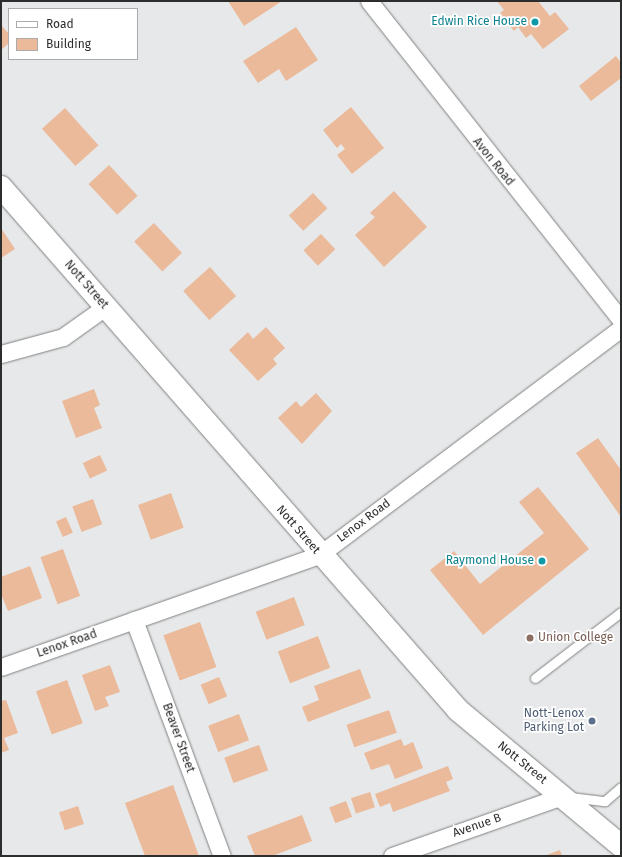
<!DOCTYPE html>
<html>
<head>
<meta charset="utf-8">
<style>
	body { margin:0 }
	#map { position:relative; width:622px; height:857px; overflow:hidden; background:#e7e8e9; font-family:"Fira Sans",sans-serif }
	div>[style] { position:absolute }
	.building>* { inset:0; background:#eaba9b; transform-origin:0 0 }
	.roads { filter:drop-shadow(0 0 1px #808182) drop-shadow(0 0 1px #808182) }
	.service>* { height:9px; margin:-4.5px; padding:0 4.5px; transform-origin:4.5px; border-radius:4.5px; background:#fff }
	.minor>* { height:17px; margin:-8.5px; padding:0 8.5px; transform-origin:8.5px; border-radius:8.5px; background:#fff }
	.secondary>* { height:22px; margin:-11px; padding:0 11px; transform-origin:11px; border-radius:11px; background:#fff }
	.dots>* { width:11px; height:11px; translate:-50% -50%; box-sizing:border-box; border:2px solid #fff; border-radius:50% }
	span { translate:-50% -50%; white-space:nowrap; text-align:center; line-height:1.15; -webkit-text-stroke:3.5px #fff; paint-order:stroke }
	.culture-label { font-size:12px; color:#0d838f }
	.right { translate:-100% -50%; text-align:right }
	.street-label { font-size:12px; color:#2c2d2d }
	.education-label { font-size:12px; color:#785e54 }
	.left { translate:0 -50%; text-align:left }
	.service-label { font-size:12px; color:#4e5e75 }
	.frame { position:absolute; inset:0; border:2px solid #2c2d2d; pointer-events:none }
	.legend { position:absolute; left:8px; top:8px; width:130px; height:52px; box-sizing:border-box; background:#fff; border:1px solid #ababab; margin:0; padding:5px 7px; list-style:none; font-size:12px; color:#2c2d2d }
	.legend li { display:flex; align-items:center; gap:8px; height:20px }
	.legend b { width:20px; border:1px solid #ababab }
</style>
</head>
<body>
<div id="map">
	<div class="building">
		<div style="clip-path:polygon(228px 1px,282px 1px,244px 26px)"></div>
		<div style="clip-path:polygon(497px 1px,538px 1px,550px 16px,555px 12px,569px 29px,543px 49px,531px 34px,526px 38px,518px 27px,514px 31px,500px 13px,504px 10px)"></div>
		<div style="clip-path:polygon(1px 25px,9px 34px,9px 43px,1px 50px)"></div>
		<div style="clip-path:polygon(296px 27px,318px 60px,286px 81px,279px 69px,258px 83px,243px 61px)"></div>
		<div style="clip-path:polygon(616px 56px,621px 63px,621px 78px,591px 101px,579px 86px)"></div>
		<div style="clip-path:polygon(351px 107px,384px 148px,352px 174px,337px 155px,345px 149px,341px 144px,337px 148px,323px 130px)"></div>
		<div style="left:65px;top:108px;width:50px;height:31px;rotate:48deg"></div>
		<div style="left:109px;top:165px;width:42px;height:28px;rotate:47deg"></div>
		<div style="clip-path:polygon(394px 191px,427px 227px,384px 267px,355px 235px,375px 217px,370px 213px)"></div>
		<div style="left:313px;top:193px;width:21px;height:33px;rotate:47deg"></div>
		<div style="left:154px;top:223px;width:41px;height:27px;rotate:47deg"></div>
		<div style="clip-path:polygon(1px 228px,15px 249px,1px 258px)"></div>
		<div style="left:321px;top:234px;width:21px;height:24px;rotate:47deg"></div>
		<div style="left:210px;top:267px;width:39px;height:36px;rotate:48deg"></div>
		<div style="clip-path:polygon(266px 327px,285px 348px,273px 359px,277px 364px,258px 381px,229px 350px,248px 332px,253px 339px)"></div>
		<div style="clip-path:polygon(94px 389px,100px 405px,94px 408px,102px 428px,76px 438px,62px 401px)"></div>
		<div style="clip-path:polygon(316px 393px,332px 411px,302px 444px,278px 418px,296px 401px,301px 407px)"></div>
		<div style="clip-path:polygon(598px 438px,621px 470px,621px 517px,576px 453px)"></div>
		<div style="left:100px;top:455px;width:17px;height:19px;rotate:65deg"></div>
		<div style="clip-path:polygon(538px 487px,589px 549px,483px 635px,430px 570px,454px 551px,480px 584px,544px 533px,519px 502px)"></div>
		<div style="left:171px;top:493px;width:37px;height:35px;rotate:70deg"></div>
		<div style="left:93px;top:499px;width:27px;height:22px;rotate:70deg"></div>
		<div style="left:66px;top:517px;width:17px;height:11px;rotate:66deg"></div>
		<div style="left:63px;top:549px;width:50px;height:24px;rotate:70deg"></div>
		<div style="clip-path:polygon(30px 566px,42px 598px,8px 611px,1px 594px,1px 577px)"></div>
		<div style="left:294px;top:597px;width:30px;height:41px;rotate:69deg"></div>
		<div style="left:200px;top:622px;width:48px;height:39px;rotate:70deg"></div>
		<div style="left:318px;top:636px;width:34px;height:43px;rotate:69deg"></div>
		<div style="clip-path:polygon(110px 665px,120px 692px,105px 697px,109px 706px,95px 711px,82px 675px)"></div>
		<div style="clip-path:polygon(360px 669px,371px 698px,308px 722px,302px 707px,319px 700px,314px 686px)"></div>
		<div style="left:219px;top:677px;width:21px;height:20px;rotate:67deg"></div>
		<div style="left:67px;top:680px;width:46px;height:33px;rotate:70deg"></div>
		<div style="clip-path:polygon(6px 700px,18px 733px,4px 738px,9px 750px,1px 753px,1px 701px)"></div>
		<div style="left:389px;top:710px;width:24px;height:45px;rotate:71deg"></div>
		<div style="left:239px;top:714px;width:28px;height:33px;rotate:69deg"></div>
		<div style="clip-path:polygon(401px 739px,404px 746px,413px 742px,423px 768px,395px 779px,389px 764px,371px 770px,364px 753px)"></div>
		<div style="left:259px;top:745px;width:27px;height:37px;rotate:70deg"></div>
		<div style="clip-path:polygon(448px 766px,453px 779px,446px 782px,450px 791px,393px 812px,390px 803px,380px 807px,375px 794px)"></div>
		<div style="clip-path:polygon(173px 785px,199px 856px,145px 856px,125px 803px)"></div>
		<div style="left:370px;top:792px;width:16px;height:20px;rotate:72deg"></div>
		<div style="left:346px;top:801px;width:17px;height:18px;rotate:69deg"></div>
		<div style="left:78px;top:806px;width:19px;height:20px;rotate:72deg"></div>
		<div style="clip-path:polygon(302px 815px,312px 841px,272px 856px,255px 856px,247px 836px)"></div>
		<div style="clip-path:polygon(560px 850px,562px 856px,544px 856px)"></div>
	</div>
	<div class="roads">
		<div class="service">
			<div style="left:535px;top:678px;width:108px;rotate:-37.5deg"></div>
			<div style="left:570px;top:797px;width:35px;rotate:7deg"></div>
			<div style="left:605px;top:801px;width:21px;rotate:-41deg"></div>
		</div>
		<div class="minor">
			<div style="left:369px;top:1px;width:407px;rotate:51.7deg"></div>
			<div style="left:1px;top:354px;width:64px;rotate:-15.3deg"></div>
			<div style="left:63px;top:337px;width:52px;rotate:-35.5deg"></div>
			<div style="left:134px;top:620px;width:252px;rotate:69.6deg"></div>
			<div style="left:1px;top:667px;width:337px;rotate:-19.4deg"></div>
			<div style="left:319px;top:555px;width:378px;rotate:-36.9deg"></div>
			<div style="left:392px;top:856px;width:180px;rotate:-19.4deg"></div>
		</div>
		<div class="secondary">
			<div style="left:1px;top:187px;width:695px;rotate:48.85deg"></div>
			<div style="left:458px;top:710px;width:212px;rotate:39.8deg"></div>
		</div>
	</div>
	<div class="dots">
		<div style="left:535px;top:22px;background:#0f9aa8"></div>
		<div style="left:542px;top:561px;background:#0f9aa8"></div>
		<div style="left:530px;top:638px;background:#8d6e63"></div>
		<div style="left:592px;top:721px;background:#5c6f8a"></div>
	</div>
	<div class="culture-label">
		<span class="right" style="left:527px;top:22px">Edwin Rice House</span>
		<span class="right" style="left:534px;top:561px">Raymond House</span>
	</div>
	<div class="street-label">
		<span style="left:493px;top:162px;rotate:51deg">Avon Road</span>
		<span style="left:86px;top:285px;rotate:49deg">Nott Street</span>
		<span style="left:364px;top:521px;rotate:-37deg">Lenox Road</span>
		<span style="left:298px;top:530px;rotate:49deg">Nott Street</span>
		<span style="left:67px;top:644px;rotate:-19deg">Lenox Road</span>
		<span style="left:178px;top:738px;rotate:70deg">Beaver Street</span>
		<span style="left:522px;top:763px;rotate:39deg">Nott Street</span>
		<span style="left:477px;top:826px;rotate:-19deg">Avenue B</span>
	</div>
	<div class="education-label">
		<span class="left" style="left:538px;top:638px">Union College</span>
	</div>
	<div class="service-label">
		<span class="right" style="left:584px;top:721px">Nott-Lenox<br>Parking Lot</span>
	</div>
	<div class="frame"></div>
	<ul class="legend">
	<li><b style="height:5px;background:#fff"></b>Road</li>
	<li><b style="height:11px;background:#eaba9b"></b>Building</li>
	</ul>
</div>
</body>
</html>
